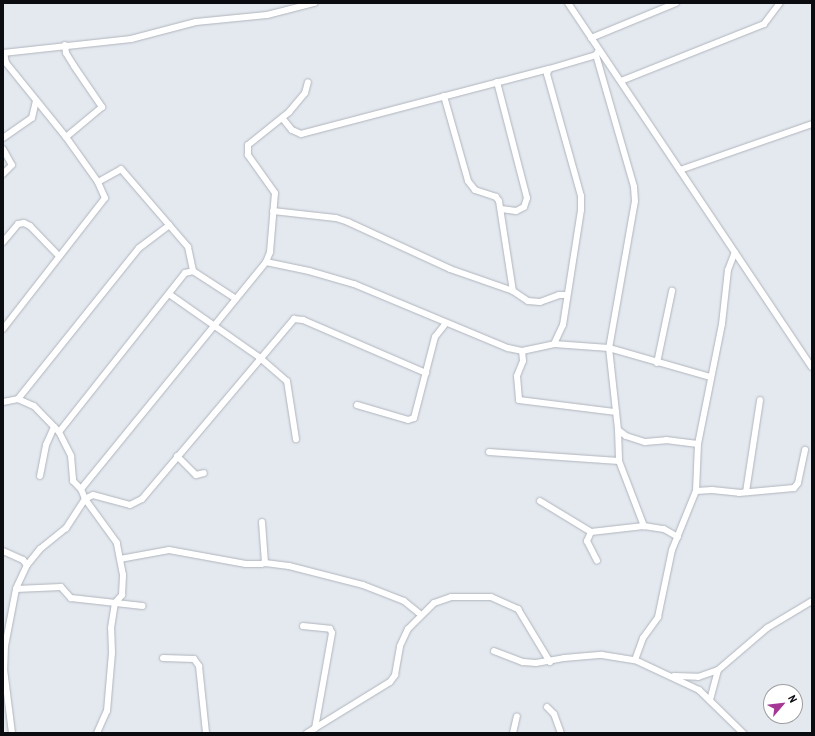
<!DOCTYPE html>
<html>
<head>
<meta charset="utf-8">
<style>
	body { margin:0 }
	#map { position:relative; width:815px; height:736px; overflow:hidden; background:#e4e9f0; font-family:"Archivo Narrow",sans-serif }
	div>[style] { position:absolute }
	.roads { filter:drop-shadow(0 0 1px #b0b4bb) drop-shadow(0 0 1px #b0b4bb) }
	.minor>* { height:6px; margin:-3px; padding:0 3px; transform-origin:3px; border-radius:3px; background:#fff }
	span { translate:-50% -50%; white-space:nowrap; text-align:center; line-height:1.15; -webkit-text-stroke:3.5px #fff; paint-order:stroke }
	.frame { position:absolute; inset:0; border:4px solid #0b0c0f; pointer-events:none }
	.north { position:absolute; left:763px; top:684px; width:40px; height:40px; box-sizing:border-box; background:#fff; border:1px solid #9d9e9f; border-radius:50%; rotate:62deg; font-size:11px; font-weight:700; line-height:16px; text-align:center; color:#0b0c0f }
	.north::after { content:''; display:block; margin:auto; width:14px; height:18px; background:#a53795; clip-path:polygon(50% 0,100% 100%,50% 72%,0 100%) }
</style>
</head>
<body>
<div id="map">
	<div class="roads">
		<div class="minor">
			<div style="left:568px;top:3px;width:438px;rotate:56.2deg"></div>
			<div style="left:591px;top:38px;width:92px;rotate:-22.4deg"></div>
			<div style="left:65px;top:45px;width:8px;rotate:83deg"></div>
			<div style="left:66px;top:53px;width:15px;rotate:58deg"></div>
			<div style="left:74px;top:66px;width:50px;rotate:55.7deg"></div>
			<div style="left:102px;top:107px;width:47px;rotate:140.2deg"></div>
			<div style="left:599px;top:50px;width:6px;rotate:121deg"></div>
			<div style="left:596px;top:55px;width:137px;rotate:73.9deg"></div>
			<div style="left:634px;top:187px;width:14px;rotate:86deg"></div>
			<div style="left:635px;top:201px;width:149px;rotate:100deg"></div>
			<div style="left:609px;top:348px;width:82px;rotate:83.7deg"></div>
			<div style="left:618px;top:430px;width:10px;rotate:37deg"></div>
			<div style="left:626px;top:436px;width:20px;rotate:18deg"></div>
			<div style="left:645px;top:442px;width:21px;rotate:-5deg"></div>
			<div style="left:666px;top:440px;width:32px;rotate:7deg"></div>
			<div style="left:3px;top:53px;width:129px;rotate:-6.2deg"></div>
			<div style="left:131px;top:39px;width:67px;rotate:-14.7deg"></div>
			<div style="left:196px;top:22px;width:71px;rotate:-5.6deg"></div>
			<div style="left:267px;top:15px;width:49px;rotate:-14.3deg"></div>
			<div style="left:621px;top:81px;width:154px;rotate:-21.7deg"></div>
			<div style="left:764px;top:24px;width:26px;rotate:-53deg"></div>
			<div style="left:497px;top:82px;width:120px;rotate:75.5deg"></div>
			<div style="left:527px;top:198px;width:9px;rotate:108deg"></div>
			<div style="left:524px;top:207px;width:9px;rotate:153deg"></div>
			<div style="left:516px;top:211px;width:15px;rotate:-172deg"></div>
			<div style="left:444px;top:96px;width:88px;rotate:74.2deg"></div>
			<div style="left:468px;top:181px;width:11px;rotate:52deg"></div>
			<div style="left:475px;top:190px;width:22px;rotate:18deg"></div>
			<div style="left:496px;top:197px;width:5px;rotate:53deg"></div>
			<div style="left:499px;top:201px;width:91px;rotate:81.2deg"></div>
			<div style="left:283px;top:119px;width:14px;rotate:51deg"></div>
			<div style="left:292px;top:130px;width:10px;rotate:24deg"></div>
			<div style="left:301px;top:134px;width:256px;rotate:-14.7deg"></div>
			<div style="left:3px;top:138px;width:35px;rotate:-35deg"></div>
			<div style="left:32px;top:118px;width:17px;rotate:-77deg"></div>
			<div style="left:3px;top:149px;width:18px;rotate:61deg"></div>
			<div style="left:12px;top:165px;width:13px;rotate:135deg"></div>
			<div style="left:680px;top:170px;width:140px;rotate:-19.2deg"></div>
			<div style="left:98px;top:182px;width:26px;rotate:-29deg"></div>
			<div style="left:121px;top:169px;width:103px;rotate:49.3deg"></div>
			<div style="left:188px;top:247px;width:25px;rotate:78deg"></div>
			<div style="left:273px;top:211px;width:63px;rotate:6.3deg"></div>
			<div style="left:336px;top:218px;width:13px;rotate:18deg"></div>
			<div style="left:348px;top:222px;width:112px;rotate:24.7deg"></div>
			<div style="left:450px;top:269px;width:67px;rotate:19.2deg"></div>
			<div style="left:513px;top:291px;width:18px;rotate:34deg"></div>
			<div style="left:528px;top:301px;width:12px;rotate:5deg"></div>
			<div style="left:540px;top:302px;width:20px;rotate:-20deg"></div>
			<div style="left:559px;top:295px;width:7px"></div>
			<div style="left:3px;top:242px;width:23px;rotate:-50deg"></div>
			<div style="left:18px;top:224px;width:6px;rotate:-9deg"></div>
			<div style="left:24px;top:223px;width:7px;rotate:27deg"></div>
			<div style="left:30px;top:226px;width:42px;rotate:46deg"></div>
			<div style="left:266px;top:262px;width:44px;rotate:11.8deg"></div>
			<div style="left:309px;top:271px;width:47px;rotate:16.1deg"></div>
			<div style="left:354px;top:284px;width:167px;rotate:22.6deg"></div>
			<div style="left:508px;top:348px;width:14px;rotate:12deg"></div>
			<div style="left:522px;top:351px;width:33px;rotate:-12deg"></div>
			<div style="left:554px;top:344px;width:55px;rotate:4.2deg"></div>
			<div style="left:609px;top:348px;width:105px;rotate:16deg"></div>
			<div style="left:169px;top:294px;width:110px;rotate:35deg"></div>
			<div style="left:259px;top:357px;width:37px;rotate:41deg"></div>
			<div style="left:287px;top:381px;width:59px;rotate:81.2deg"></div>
			<div style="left:3px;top:329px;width:166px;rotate:-52.1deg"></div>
			<div style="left:105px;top:198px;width:17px;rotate:-114deg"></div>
			<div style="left:98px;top:182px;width:55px;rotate:-125.4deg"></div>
			<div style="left:66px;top:137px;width:95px;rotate:-129deg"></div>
			<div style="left:6px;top:63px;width:10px;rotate:-101deg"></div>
			<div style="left:554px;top:344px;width:21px;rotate:-65deg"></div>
			<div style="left:563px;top:325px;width:116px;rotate:-81.1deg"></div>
			<div style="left:581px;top:210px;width:14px;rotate:-90deg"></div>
			<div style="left:581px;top:196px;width:127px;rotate:-105.6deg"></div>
			<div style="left:547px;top:74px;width:5px;rotate:-68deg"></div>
			<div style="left:549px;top:69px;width:49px;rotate:-16.6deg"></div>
			<div style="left:522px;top:351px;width:10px;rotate:84deg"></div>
			<div style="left:523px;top:361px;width:16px;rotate:112deg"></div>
			<div style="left:517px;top:376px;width:24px;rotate:85deg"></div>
			<div style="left:519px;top:400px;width:98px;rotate:7.1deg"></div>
			<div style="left:657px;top:363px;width:74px;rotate:-78.2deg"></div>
			<div style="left:18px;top:399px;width:193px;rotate:-51.3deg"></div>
			<div style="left:139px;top:248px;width:38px;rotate:-37deg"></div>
			<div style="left:3px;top:402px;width:15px;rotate:-11deg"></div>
			<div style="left:18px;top:399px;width:17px;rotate:24deg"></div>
			<div style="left:34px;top:406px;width:36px;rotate:46deg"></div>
			<div style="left:59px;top:432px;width:27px;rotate:63deg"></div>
			<div style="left:71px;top:456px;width:25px;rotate:85deg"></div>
			<div style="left:73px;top:481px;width:11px;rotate:45deg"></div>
			<div style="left:81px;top:489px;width:11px;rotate:68deg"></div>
			<div style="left:85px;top:499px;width:35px;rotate:123deg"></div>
			<div style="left:66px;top:528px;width:33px;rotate:141deg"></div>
			<div style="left:40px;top:549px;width:21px;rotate:129deg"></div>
			<div style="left:27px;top:565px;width:26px;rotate:115deg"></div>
			<div style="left:16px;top:589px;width:58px;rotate:100.9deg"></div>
			<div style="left:5px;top:646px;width:23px;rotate:92deg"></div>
			<div style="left:4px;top:669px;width:64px;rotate:82.9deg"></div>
			<div style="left:357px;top:405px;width:53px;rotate:16.4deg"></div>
			<div style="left:408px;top:420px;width:6px;rotate:-18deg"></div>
			<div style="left:414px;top:418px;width:84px;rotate:-75.5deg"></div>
			<div style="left:435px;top:337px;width:18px;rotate:-52deg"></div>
			<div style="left:618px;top:430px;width:31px;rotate:88deg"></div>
			<div style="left:619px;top:461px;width:70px;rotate:69deg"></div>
			<div style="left:59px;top:432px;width:203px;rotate:-51.6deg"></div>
			<div style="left:185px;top:273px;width:8px;rotate:-14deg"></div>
			<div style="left:193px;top:271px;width:51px;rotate:33.1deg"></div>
			<div style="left:489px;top:452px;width:130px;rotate:4deg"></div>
			<div style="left:177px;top:456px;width:27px;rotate:45deg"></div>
			<div style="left:196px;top:475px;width:8px;rotate:-14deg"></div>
			<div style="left:40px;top:476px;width:32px;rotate:-79deg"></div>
			<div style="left:46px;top:445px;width:20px;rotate:-66deg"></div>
			<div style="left:81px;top:489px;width:293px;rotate:-50.8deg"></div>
			<div style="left:266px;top:262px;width:11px;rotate:-68deg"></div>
			<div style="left:270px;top:252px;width:59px;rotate:-85.2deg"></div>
			<div style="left:275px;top:193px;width:47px;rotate:-125.4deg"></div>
			<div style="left:248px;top:155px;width:10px;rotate:-90deg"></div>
			<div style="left:248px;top:145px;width:53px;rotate:-38.8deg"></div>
			<div style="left:289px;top:112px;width:25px;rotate:-50deg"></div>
			<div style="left:305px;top:93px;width:11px;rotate:-75deg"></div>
			<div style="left:696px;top:491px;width:16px;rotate:-4deg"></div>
			<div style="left:712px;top:490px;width:27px;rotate:6deg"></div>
			<div style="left:739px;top:493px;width:55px;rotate:-5.2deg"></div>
			<div style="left:794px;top:488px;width:6px;rotate:-51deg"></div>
			<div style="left:798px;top:483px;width:34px;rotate:-78deg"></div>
			<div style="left:746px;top:492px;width:93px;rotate:-81.3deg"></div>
			<div style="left:540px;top:501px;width:60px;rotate:31.3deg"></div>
			<div style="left:591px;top:532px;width:53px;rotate:-6.5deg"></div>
			<div style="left:644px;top:526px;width:20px;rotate:9deg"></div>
			<div style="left:664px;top:529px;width:16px;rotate:30deg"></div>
			<div style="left:591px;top:532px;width:10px;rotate:114deg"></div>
			<div style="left:587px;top:541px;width:22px;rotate:63deg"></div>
			<div style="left:3px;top:551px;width:22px;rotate:24deg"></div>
			<div style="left:23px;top:560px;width:6px;rotate:51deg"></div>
			<div style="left:120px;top:559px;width:50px;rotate:-10.4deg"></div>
			<div style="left:169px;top:550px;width:78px;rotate:10.3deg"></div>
			<div style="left:246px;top:564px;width:15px"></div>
			<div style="left:261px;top:564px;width:4px;rotate:-14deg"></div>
			<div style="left:265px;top:563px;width:41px;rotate:-94.2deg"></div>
			<div style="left:265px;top:563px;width:24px;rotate:7deg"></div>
			<div style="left:289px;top:566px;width:76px;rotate:14.4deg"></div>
			<div style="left:363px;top:585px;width:44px;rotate:21.3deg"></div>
			<div style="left:404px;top:601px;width:21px;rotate:39deg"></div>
			<div style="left:16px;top:589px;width:45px;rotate:-2.5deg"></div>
			<div style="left:61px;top:587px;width:15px;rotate:48deg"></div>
			<div style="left:71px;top:598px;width:72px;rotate:6.3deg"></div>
			<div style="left:303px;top:626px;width:27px;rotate:6deg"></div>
			<div style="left:330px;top:629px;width:4px;rotate:63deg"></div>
			<div style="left:332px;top:633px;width:97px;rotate:100.1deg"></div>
			<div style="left:494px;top:651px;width:31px;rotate:21deg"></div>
			<div style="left:523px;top:662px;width:13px;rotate:4deg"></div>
			<div style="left:536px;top:663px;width:28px;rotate:-10deg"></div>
			<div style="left:564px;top:658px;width:38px;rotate:-5deg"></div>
			<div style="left:602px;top:655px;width:33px;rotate:9deg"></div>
			<div style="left:635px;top:660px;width:71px;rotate:25.1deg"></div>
			<div style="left:699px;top:690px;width:62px;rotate:44.3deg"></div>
			<div style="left:163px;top:658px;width:31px;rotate:2deg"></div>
			<div style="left:194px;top:659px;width:9px;rotate:54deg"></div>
			<div style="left:199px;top:666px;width:67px;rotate:84deg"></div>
			<div style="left:635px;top:660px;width:23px;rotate:-70deg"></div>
			<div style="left:643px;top:638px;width:26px;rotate:-54deg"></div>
			<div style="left:658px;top:617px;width:68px;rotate:-78.2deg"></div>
			<div style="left:672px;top:550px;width:64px;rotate:-67.9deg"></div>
			<div style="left:696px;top:491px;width:47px;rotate:-87.6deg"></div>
			<div style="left:698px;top:444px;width:122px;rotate:-78.7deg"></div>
			<div style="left:722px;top:324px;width:54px;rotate:-83.7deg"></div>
			<div style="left:728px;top:270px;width:19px;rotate:-69deg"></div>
			<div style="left:674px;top:676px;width:24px;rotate:2deg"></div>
			<div style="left:698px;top:677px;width:21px;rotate:-19deg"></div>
			<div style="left:718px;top:670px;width:65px;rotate:-40.6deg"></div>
			<div style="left:767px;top:628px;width:52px;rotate:-31deg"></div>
			<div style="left:710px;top:700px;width:31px;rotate:-75deg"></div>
			<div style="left:547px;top:707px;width:10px;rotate:45deg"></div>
			<div style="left:554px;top:714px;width:20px;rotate:70deg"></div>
			<div style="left:97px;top:733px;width:24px;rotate:-66deg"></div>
			<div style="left:107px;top:711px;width:58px;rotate:-85.1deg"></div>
			<div style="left:112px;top:653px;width:25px;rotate:-92deg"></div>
			<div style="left:111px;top:628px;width:25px;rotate:-81deg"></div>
			<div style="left:115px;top:603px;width:11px;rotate:-49deg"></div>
			<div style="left:122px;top:595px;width:20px;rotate:-87deg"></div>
			<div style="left:123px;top:575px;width:33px;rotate:-101deg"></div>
			<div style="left:117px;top:543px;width:54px;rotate:-126deg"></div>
			<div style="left:85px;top:499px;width:9px;rotate:-27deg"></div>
			<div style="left:93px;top:495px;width:38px;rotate:15deg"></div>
			<div style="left:130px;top:505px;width:13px;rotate:-27deg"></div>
			<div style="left:142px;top:499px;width:236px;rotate:-49.8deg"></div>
			<div style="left:294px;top:319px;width:9px;rotate:6deg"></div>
			<div style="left:303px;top:320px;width:134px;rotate:23.3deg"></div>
			<div style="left:307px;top:733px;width:97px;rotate:-31.6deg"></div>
			<div style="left:390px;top:682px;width:9px;rotate:-54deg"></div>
			<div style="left:395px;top:675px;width:29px;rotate:-80deg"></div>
			<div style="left:400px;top:646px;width:19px;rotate:-65deg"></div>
			<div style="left:408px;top:629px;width:37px;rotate:-45deg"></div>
			<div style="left:434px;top:603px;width:18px;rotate:-19deg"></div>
			<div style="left:451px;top:597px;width:40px"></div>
			<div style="left:491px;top:597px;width:30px;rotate:24deg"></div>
			<div style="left:518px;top:609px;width:62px;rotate:58.9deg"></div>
			<div style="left:513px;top:733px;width:17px;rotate:-77deg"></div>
		</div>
	</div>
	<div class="frame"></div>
	<div class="north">N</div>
</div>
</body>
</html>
